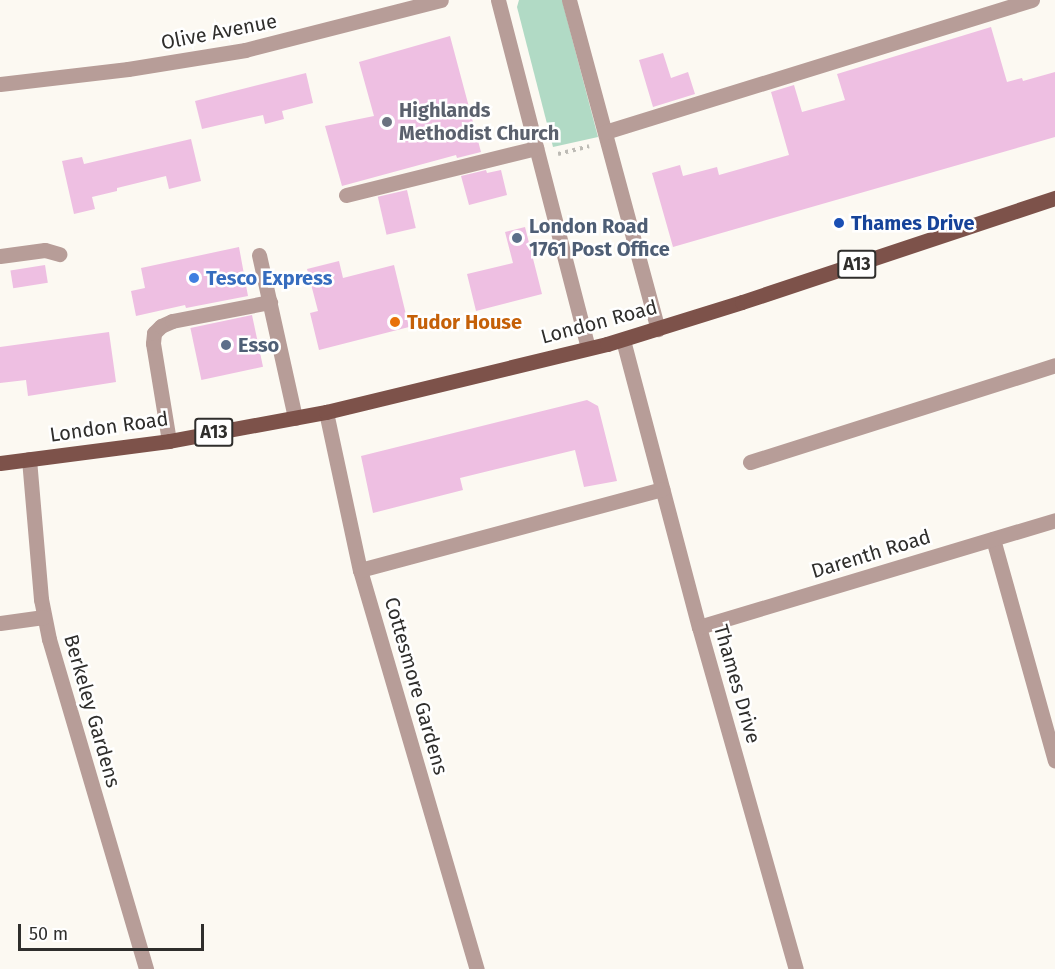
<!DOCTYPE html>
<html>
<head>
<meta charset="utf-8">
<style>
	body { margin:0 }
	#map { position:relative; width:1055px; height:969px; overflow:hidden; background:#fcf9f2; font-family:"Fira Sans",sans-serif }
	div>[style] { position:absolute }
	.green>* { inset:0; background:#b1dac5 }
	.building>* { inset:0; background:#eebfe2; transform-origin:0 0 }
	.path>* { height:4px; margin-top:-2px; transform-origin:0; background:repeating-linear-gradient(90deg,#bdbbb5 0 3px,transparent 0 7.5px) }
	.minor>* { height:15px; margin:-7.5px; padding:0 7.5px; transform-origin:7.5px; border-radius:7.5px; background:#b79d98 }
	.major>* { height:15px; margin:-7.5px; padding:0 7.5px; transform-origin:7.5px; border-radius:7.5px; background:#7d524a }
	.dots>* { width:16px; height:16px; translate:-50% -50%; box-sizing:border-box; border:3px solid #fff; border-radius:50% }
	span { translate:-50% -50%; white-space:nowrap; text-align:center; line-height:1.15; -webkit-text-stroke:5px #fff; paint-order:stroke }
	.shield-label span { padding:2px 4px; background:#fff; border:2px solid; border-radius:4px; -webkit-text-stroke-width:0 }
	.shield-label { font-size:18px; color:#2f2e2c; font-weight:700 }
	.street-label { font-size:20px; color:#2f2e2c }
	.worship-label { font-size:20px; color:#5b616d; font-weight:700 }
	.left { translate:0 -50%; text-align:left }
	.transit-label { font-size:20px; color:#164399; font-weight:700 }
	.service-label { font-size:20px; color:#4e5e75; font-weight:700 }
	.shop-label { font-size:20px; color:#366cbe; font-weight:700 }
	.food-label { font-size:20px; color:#c56008; font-weight:700 }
	.scale { position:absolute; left:18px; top:924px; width:186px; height:27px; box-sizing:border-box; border:3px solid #2f2e2c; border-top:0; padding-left:8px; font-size:18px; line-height:21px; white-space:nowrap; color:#2f2e2c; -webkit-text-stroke:4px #fff; paint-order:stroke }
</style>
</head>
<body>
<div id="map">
	<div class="green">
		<div style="clip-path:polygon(519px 0,562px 0,598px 137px,553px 147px,517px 7px)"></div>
	</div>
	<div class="building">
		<div style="clip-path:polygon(991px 27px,1007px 82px,1022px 78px,1023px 81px,1055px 72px,1055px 137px,673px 247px,652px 173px,680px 165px,683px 176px,717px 167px,719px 175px,789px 155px,771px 92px,794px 85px,802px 112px,845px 100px,837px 74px)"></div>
		<div style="clip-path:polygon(450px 36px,481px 152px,457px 158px,456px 155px,342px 186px,325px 126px,374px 116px,359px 62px)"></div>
		<div style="clip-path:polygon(663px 53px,671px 78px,688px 72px,695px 94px,653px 107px,639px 60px)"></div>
		<div style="clip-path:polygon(306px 73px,313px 103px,282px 111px,284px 119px,265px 124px,263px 115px,202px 129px,195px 101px)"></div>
		<div style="clip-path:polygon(191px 139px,201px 181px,169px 189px,166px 176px,117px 188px,117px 191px,92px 197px,95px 209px,74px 214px,62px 161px,82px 157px,84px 164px)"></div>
		<div style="clip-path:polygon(486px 170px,487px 173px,501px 170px,507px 195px,469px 205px,461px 176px)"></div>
		<div style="left:407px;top:190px;width:39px;height:30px;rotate:77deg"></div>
		<div style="clip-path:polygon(525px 227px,542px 294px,476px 311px,467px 274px,513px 263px,505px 232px)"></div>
		<div style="clip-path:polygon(239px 247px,248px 296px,186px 308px,185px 305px,136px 316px,131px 291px,145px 288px,141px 268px)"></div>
		<div style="clip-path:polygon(339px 261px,343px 278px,394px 265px,409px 327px,319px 350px,310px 313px,318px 311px,307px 269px)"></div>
		<div style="left:45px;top:265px;width:18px;height:35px;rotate:81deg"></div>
		<div style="left:252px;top:315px;width:53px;height:63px;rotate:78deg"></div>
		<div style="clip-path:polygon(109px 332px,116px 382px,28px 396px,26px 380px,0 383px,0 347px)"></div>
		<div style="clip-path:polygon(587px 400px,598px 406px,617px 481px,584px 487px,575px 450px,460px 478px,463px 490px,373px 513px,361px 456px)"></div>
	</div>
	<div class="path">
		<div style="left:558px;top:154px;width:32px;rotate:-14deg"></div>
	</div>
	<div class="minor">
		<div style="left:498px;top:0;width:359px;rotate:75.5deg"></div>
		<div style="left:569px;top:0;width:341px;rotate:74.9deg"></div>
		<div style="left:0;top:84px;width:129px;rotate:-6.7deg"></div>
		<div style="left:128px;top:69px;width:119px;rotate:-9.2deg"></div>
		<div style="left:245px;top:50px;width:202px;rotate:-14.3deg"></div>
		<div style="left:605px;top:132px;width:447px;rotate:-17.2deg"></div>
		<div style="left:346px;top:195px;width:196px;rotate:-13.9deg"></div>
		<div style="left:259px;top:255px;width:167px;rotate:77.5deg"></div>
		<div style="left:0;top:256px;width:45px;rotate:-7.6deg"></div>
		<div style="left:45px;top:250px;width:15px;rotate:16deg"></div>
		<div style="left:623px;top:340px;width:297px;rotate:75.2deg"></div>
		<div style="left:699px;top:627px;width:355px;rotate:74.2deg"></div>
		<div style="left:326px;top:412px;width:162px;rotate:77.9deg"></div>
		<div style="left:360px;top:570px;width:416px;rotate:73.7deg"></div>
		<div style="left:169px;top:441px;width:99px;rotate:-99.3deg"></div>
		<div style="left:153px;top:343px;width:10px;rotate:-84deg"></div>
		<div style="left:154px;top:333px;width:10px;rotate:-45deg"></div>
		<div style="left:161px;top:326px;width:12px;rotate:-24deg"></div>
		<div style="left:172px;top:321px;width:100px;rotate:-11deg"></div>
		<div style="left:29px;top:459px;width:141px;rotate:85.1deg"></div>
		<div style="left:41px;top:599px;width:41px;rotate:78.7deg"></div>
		<div style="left:49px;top:639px;width:344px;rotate:73.6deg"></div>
		<div style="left:750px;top:462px;width:320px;rotate:-17.6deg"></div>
		<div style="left:993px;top:539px;width:230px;rotate:74.4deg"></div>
		<div style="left:360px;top:570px;width:313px;rotate:-15deg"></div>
		<div style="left:0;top:623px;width:44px;rotate:-7.8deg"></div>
		<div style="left:699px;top:627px;width:372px;rotate:-16.7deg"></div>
	</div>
	<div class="major">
		<div style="left:0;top:463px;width:170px;rotate:-7.4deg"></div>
		<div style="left:169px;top:441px;width:160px;rotate:-10.5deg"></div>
		<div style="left:326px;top:412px;width:289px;rotate:-13.6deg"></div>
		<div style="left:607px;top:344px;width:141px;rotate:-17.3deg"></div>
		<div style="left:742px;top:302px;width:330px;rotate:-18.4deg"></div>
	</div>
	<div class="dots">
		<div style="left:387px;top:122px;background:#6b7280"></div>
		<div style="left:839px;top:223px;background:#1a4fb4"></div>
		<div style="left:517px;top:238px;background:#5c6f8a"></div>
		<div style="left:194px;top:278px;background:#3f7fe0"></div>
		<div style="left:395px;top:322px;background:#e8710a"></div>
		<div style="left:226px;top:345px;background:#5c6f8a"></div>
	</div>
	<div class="shield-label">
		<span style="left:857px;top:264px">A13</span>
		<span style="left:214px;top:432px">A13</span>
	</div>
	<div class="street-label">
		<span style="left:219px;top:32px;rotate:-11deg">Olive Avenue</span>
		<span style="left:599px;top:322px;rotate:-15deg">London Road</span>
		<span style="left:109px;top:427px;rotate:-8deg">London Road</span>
		<span style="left:871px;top:554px;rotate:-17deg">Darenth Road</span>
		<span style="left:737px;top:684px;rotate:74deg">Thames Drive</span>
		<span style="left:416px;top:686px;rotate:74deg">Cottesmore Gardens</span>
		<span style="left:92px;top:711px;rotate:74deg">Berkeley Gardens</span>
	</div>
	<div class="worship-label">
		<span class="left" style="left:399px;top:122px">Highlands<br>Methodist Church</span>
	</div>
	<div class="transit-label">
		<span class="left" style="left:851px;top:223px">Thames Drive</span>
	</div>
	<div class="service-label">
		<span class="left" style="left:529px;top:238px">London Road<br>1761 Post Office</span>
		<span class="left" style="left:238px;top:345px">Esso</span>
	</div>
	<div class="shop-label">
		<span class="left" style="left:206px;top:278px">Tesco Express</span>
	</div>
	<div class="food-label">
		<span class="left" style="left:407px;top:322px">Tudor House</span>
	</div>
	<div class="scale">50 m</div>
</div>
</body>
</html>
